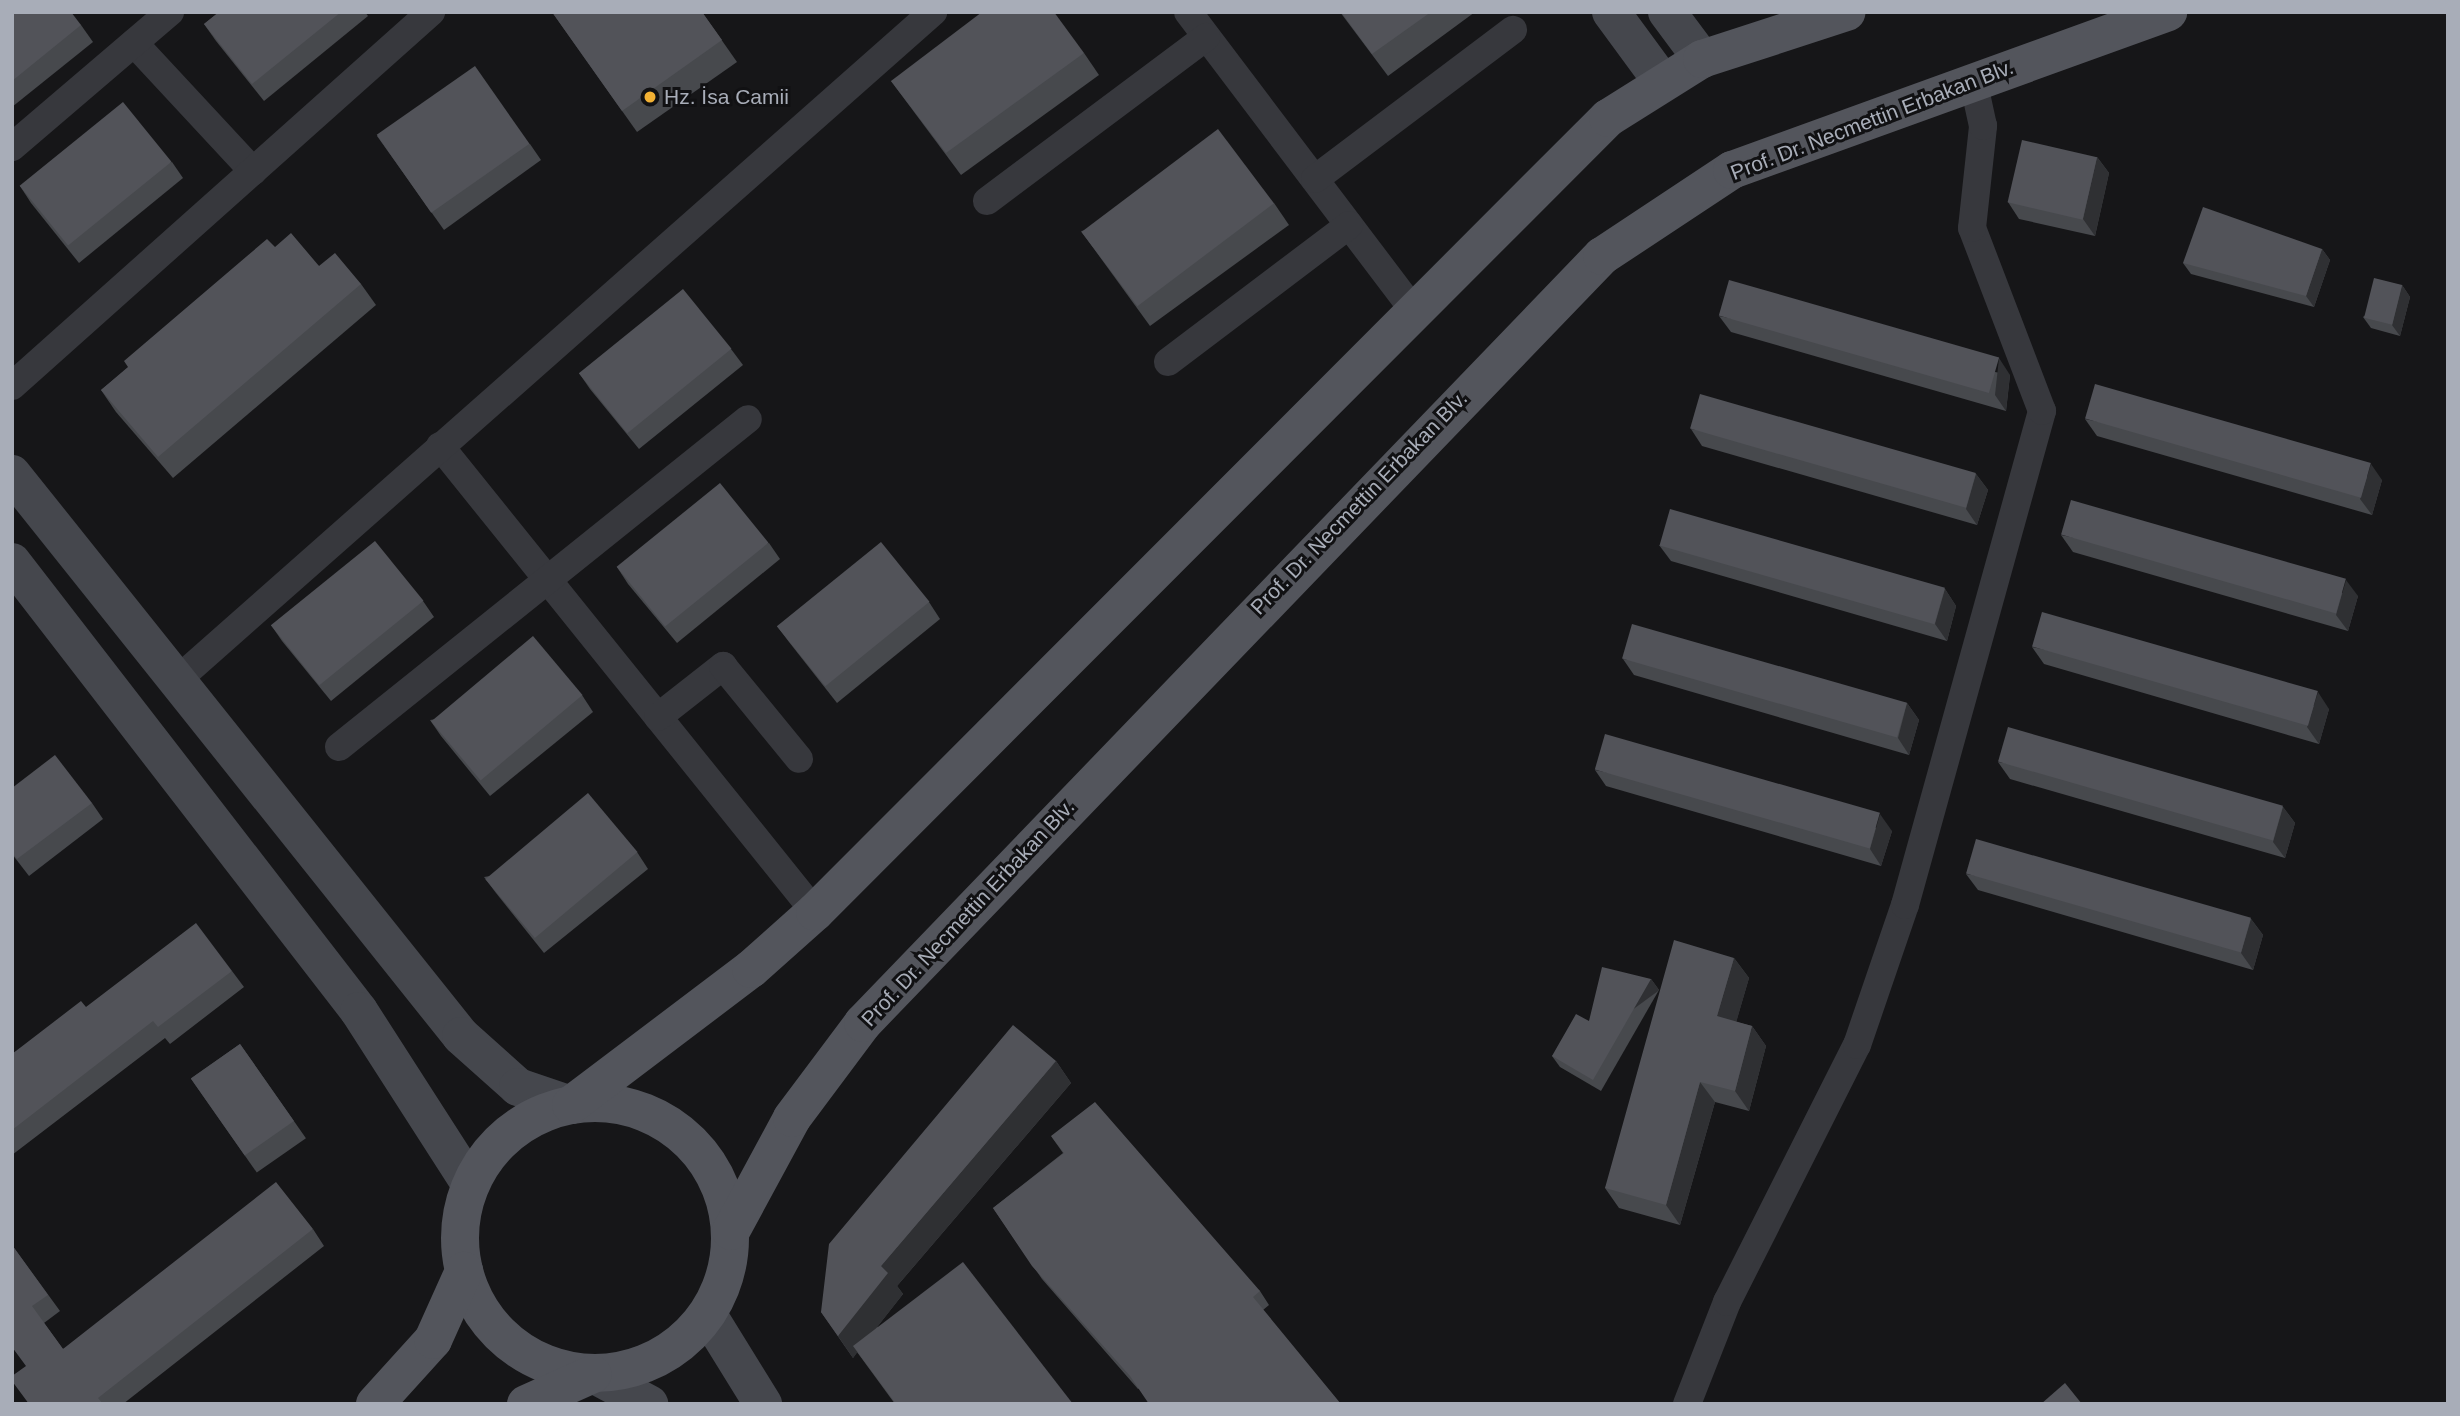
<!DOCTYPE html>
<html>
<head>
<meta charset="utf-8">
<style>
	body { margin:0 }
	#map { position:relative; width:2460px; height:1416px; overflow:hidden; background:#161618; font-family:Arial,sans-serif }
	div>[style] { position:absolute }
	.street>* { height:28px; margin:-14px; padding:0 14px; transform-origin:14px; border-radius:14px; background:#37383d }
	.secondary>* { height:38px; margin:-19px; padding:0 19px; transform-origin:19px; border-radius:19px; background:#45474d }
	.primary>* { height:38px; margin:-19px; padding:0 19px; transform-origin:19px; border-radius:19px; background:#53555c }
	.primary>.ring { margin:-19px; padding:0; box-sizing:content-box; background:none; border:38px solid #53555c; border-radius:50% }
	.wall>* { inset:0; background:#47494d; transform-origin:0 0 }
	.shaded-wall>* { inset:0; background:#2f3033; transform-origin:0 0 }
	.building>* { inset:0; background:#525359; transform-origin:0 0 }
	.dots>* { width:19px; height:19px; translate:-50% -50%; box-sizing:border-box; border:4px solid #111113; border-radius:50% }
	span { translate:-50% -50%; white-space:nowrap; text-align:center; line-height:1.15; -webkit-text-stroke:6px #111113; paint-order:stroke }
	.poi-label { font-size:21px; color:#a8adb8 }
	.left { translate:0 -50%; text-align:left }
	.street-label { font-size:21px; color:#a8adb8 }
	.frame { position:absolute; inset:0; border:14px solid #a8adb8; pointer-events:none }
</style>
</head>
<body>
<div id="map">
	<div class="street">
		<div style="left:1188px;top:12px;width:371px;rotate:52.9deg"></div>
		<div style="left:134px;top:43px;width:175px;rotate:47.1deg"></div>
		<div style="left:12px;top:147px;width:208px;rotate:-40.5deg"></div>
		<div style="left:1315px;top:179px;width:248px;rotate:-37deg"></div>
		<div style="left:987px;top:201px;width:274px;rotate:-36.8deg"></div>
		<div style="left:1168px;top:362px;width:227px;rotate:-37.1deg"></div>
		<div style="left:12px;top:386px;width:562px;rotate:-41.75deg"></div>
		<div style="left:440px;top:446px;width:598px;rotate:51.18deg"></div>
		<div style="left:175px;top:682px;width:1012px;rotate:-41.47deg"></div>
		<div style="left:658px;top:717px;width:83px;rotate:-38.1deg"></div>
		<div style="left:723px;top:666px;width:120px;rotate:50.7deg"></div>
		<div style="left:339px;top:747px;width:524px;rotate:-38.73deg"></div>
		<div style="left:1687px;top:1404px;width:110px;rotate:-68.6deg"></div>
		<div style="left:1727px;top:1302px;width:288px;rotate:-63.2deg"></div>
		<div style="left:1857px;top:1045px;width:148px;rotate:-71.1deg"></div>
		<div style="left:1905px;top:905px;width:513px;rotate:-74.5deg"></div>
		<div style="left:2042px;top:411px;width:196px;rotate:-110.9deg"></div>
		<div style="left:1972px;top:228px;width:103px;rotate:-83.8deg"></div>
		<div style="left:1983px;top:126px;width:47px;rotate:-102.3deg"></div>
	</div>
	<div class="secondary">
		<div style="left:1611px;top:12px;width:84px;rotate:53.7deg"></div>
		<div style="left:1667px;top:12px;width:59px;rotate:53.3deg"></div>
		<div style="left:12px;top:474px;width:719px;rotate:51.38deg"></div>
		<div style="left:461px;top:1036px;width:76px;rotate:41.8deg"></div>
		<div style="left:518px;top:1087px;width:56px;rotate:18.8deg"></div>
		<div style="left:12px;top:562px;width:567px;rotate:52.3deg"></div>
		<div style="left:359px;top:1011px;width:206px;rotate:57.3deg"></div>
		<div style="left:708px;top:1315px;width:105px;rotate:58.3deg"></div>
		<div style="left:593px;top:1374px;width:64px;rotate:28.2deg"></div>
	</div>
	<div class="primary">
		<div class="ring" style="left:460px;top:1103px;width:232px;height:232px"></div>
		<div style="left:571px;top:1105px;width:226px;rotate:-37.1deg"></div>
		<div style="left:751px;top:969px;width:86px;rotate:-41.7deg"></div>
		<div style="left:815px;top:912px;width:1122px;rotate:-45.04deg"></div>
		<div style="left:1608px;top:118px;width:111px;rotate:-32.1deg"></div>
		<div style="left:1702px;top:59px;width:152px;rotate:-18deg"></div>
		<div style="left:731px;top:1231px;width:128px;rotate:-61.6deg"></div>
		<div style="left:792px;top:1118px;width:119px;rotate:-53.2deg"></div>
		<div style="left:863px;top:1023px;width:1065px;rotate:-46.07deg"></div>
		<div style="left:1602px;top:256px;width:156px;rotate:-33.5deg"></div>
		<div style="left:1732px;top:170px;width:464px;rotate:-19.9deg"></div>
		<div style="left:375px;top:1404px;width:86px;rotate:-47.8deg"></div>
		<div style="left:433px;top:1340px;width:76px;rotate:-65.8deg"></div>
		<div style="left:526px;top:1404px;width:73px;rotate:-24.1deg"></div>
	</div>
	<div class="wall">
		<div style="clip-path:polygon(12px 12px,81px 25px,93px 42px,12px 107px)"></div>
		<div style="clip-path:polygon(219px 12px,365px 12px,368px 16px,264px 101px,216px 41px,204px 24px)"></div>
		<div style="clip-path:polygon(552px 12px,702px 12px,737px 62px,637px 132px)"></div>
		<div style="clip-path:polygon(1340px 12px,1475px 12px,1388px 76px)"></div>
		<div style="clip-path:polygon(1084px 53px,1099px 75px,961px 175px,891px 81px)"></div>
		<div style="clip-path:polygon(377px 136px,530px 144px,541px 160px,444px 230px)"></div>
		<div style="clip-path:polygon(2097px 157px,2109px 173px,2095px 236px,2019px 219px,2008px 202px)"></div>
		<div style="clip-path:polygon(172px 162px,183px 178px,79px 263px,31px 203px,20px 186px)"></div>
		<div style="clip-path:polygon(1274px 203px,1289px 225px,1150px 326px,1081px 231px)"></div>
		<div style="clip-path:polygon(275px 247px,361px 284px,376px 305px,173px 478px,116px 412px,101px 390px)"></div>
		<div style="clip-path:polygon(2322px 249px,2330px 260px,2314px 307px,2191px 274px,2183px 263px)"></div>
		<div style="clip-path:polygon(2402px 285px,2410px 297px,2400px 336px,2371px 328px,2363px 317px)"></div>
		<div style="clip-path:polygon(1719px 316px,2010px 375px,2006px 411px,1731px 332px)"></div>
		<div style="clip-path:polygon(731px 349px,743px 365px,639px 449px,590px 389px,579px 373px)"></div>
		<div style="clip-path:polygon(2085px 419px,2382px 480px,2372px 515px,2097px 436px)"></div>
		<div style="clip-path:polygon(1691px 429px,1976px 474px,1988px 490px,1977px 525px,1702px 446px)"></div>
		<div style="clip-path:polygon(2061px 535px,2358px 596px,2348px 631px,2073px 552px)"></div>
		<div style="clip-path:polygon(769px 543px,780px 559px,677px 643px,628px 584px,617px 567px)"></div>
		<div style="clip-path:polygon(1659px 545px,1945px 589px,1956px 606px,1947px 641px,1671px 561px)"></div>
		<div style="clip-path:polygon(423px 601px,434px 617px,331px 701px,282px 641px,271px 625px)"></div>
		<div style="clip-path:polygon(929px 602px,940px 619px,837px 703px,789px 642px,777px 626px)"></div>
		<div style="clip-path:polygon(2032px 647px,2329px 709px,2319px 744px,2044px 664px)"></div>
		<div style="clip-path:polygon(1623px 659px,1907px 703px,1919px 720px,1909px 755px,1634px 675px)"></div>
		<div style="clip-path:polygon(582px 695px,593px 712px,490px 796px,441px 736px,430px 720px)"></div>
		<div style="clip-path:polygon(1998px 762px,2283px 807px,2295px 823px,2285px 858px,2010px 779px)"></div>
		<div style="clip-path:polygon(1595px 770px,1892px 831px,1881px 866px,1606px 786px)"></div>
		<div style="clip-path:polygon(12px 788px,92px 803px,103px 819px,29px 876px,12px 854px)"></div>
		<div style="clip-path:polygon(637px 852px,648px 869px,544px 953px,496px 893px,484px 877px)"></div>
		<div style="clip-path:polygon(1966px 874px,2251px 919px,2263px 935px,2253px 970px,1978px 890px)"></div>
		<div style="clip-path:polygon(1734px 958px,1749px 978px,1736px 1022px,1752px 1026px,1766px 1046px,1749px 1111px,1715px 1102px,1680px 1225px,1619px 1208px,1605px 1188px)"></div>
		<div style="clip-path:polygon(232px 971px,244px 987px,170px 1044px,165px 1038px,12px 1155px,12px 1054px,86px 1007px)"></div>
		<div style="clip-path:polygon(1651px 979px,1659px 990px,1601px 1091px,1560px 1067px,1552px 1056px,1589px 1021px)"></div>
		<div style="left:240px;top:1044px;width:115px;height:60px;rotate:55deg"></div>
		<div style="clip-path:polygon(1056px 1061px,1071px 1083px,897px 1286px,903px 1294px,877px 1327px,1073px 1404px,895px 1404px,857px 1352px,853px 1358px,821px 1312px)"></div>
		<div style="clip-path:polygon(1051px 1136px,1260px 1291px,1269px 1305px,1263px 1310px,1138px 1389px,1042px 1279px,993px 1208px,1063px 1153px)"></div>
		<div style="clip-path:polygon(313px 1229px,324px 1246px,123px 1404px,28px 1404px,26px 1366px,12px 1245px,60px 1311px,44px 1323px,63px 1349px)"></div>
	</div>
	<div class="shaded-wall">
		<div style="clip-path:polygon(2097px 157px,2109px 173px,2095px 236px,2083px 219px)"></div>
		<div style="clip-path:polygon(2322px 249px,2330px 260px,2314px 307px,2306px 296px)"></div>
		<div style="clip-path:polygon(2402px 285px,2410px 297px,2400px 336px,2392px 325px)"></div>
		<div style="clip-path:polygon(1999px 358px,2010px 375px,2006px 411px,1995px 395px)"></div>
		<div style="clip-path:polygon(2371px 464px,2382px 480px,2372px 515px,2360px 499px)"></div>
		<div style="clip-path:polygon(1976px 474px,1988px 490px,1977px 525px,1966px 509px)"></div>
		<div style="clip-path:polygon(2346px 580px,2358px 596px,2348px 631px,2336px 615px)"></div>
		<div style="clip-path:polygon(1945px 589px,1956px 606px,1947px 641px,1935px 624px)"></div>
		<div style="clip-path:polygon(2318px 692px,2329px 709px,2319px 744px,2307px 727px)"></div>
		<div style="clip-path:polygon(1907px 703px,1919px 720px,1909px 755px,1898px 738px)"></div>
		<div style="clip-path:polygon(2283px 807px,2295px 823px,2285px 858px,2273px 842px)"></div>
		<div style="clip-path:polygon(1880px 814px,1892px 831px,1881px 866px,1870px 849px)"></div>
		<div style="clip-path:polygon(2251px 919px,2263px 935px,2253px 970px,2241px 953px)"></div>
		<div style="clip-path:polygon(1734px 958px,1749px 978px,1732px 1037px,1717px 1016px)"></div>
		<div style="left:1651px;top:979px;width:14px;height:116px;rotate:54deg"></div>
		<div style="clip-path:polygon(1752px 1026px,1766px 1046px,1749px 1111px,1735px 1091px)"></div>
		<div style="clip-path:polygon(1056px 1061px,1071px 1083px,897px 1286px,903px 1294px,853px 1358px,838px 1336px,881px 1266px)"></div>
		<div style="clip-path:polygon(1700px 1082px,1715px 1102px,1680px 1225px,1666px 1205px)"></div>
	</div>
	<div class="building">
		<div style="clip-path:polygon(12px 12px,71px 12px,81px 25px,12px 81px)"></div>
		<div style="clip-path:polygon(219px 12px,341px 12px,252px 84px,204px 24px)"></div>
		<div style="clip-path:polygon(552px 12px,702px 12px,722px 40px,622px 111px)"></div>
		<div style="clip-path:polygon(982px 12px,1054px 12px,1084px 53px,946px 153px,891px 81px)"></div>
		<div style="clip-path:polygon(1341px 12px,1431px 12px,1372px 54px)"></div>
		<div style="left:475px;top:66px;width:95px;height:120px;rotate:55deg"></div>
		<div style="left:123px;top:102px;width:77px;height:133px;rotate:51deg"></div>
		<div style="left:1218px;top:129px;width:93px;height:171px;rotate:53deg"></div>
		<div style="left:2022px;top:140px;width:77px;height:64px;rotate:13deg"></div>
		<div style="clip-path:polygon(2203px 207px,2322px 249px,2306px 296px,2183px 263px)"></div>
		<div style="clip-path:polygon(291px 233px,319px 266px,335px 253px,361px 284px,158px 457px,101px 390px,128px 367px,124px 361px,267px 239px,275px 247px)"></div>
		<div style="left:2374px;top:278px;width:29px;height:41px;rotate:14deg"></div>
		<div style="left:1729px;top:280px;width:281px;height:37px;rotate:16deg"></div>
		<div style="left:683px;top:289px;width:77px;height:134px;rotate:51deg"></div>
		<div style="left:2095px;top:384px;width:287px;height:36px;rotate:16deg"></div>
		<div style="left:1700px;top:394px;width:287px;height:36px;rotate:16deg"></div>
		<div style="left:720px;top:483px;width:77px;height:133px;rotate:51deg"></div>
		<div style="left:2071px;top:500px;width:286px;height:36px;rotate:16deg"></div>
		<div style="left:1670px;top:509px;width:286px;height:38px;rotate:16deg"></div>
		<div style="left:375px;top:541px;width:77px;height:134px;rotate:51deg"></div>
		<div style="left:881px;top:542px;width:77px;height:134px;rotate:51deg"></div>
		<div style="left:2042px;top:612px;width:287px;height:36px;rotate:16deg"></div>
		<div style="left:1632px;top:624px;width:286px;height:36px;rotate:16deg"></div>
		<div style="left:533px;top:636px;width:77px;height:133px;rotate:50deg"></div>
		<div style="left:2008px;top:727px;width:286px;height:36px;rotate:16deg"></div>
		<div style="left:1605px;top:734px;width:286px;height:37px;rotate:16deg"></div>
		<div style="clip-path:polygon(55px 755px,92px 803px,17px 859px,12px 853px,12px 788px)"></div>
		<div style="left:588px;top:793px;width:77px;height:134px;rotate:50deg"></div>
		<div style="left:1976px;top:839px;width:286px;height:36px;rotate:16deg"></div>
		<div style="clip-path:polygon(196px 923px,232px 971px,158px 1027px,153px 1021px,12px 1130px,12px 1054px,81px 1001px,86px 1007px)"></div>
		<div style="clip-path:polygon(1674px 940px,1734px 958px,1717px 1016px,1752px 1026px,1735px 1091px,1700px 1082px,1666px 1205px,1605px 1188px)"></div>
		<div style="clip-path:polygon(1602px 967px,1651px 979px,1593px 1080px,1552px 1056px,1576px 1014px,1589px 1021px)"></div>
		<div style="clip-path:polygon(1013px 1025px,1056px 1061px,881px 1266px,888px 1273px,838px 1336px,821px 1312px,829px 1244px)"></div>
		<div style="left:240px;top:1044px;width:94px;height:60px;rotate:55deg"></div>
		<div style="clip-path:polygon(1095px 1102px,1260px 1291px,1253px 1297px,1341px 1404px,1149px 1404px,1130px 1376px,1032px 1266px,993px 1208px,1064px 1153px,1051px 1136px)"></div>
		<div style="clip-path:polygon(276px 1182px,313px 1229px,98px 1398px,103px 1404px,29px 1404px,12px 1381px,12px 1376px,26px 1366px,12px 1347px,12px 1245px,48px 1295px,32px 1306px,63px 1349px)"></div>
		<div style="clip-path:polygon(963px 1262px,1073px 1404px,896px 1404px,853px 1346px)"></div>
		<div style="clip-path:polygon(2065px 1383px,2082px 1404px,2041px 1404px)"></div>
	</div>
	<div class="dots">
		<div style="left:650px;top:97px;background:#f2b134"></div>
	</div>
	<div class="poi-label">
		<span class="left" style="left:664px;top:97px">Hz. İsa Camii</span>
	</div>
	<div class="street-label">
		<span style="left:1872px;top:120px;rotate:-21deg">Prof. Dr. Necmettin Erbakan Blv.</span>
		<span style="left:1359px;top:503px;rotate:-46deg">Prof. Dr. Necmettin Erbakan Blv.</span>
		<span style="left:968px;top:913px;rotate:-47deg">Prof. Dr. Necmettin Erbakan Blv.</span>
	</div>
	<div class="frame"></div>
</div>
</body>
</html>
